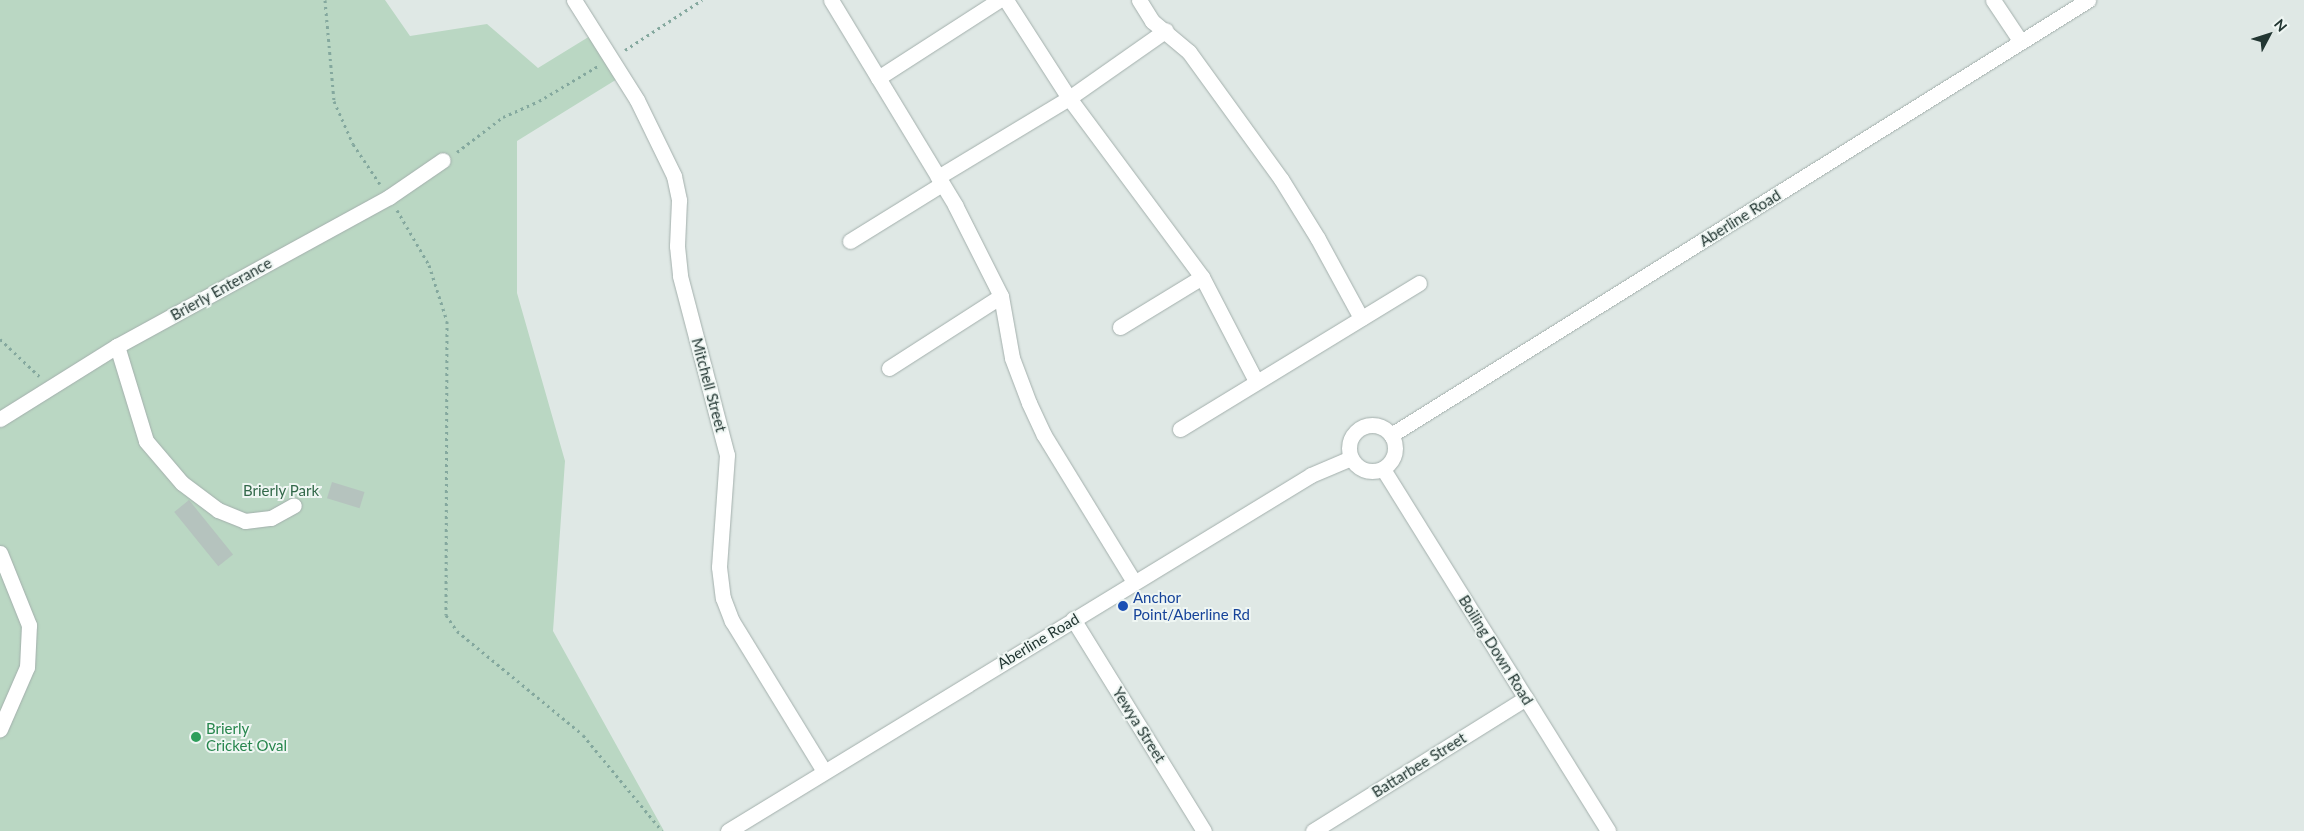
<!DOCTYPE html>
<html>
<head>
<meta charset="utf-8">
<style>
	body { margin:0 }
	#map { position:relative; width:2304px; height:831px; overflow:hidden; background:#dfe8e5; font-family:Lato,sans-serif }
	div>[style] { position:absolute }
	.green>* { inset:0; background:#bad7c3 }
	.building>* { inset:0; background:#b5c3be; transform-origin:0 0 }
	.path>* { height:3px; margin-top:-1.5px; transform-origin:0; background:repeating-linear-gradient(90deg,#84a89e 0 2.5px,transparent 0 6.5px) }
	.roads { filter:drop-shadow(0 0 1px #a3afac) drop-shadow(0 0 1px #a3afac) }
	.minor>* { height:15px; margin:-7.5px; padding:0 7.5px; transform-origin:7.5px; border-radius:7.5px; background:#fff }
	.minor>.ring { margin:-7.5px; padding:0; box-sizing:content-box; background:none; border:15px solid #fff; border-radius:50% }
	.dots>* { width:14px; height:14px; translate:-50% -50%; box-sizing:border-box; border:2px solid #eff6f3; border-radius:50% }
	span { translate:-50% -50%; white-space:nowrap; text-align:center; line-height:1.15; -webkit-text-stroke:4px #eff6f3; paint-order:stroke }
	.street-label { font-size:15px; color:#223632 }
	.park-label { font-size:15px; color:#326849 }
	.transit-label { font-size:15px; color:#164399 }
	.left { translate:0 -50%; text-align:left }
	.leisure-label { font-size:15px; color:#27864d }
	.north { position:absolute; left:2244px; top:10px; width:50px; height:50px; -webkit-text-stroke:4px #eff6f3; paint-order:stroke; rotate:50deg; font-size:14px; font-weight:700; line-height:20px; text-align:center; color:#223632 }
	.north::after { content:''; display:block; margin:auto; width:18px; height:22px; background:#223632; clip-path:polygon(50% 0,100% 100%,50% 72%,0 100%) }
</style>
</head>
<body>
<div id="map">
	<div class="green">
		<div style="clip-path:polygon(0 0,385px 0,410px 36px,487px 24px,538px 68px,595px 33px,622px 76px,517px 141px,517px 293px,565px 461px,553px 631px,664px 831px,0 831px)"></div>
	</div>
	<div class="building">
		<div style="left:332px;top:482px;width:34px;height:17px;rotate:17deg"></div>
		<div style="left:189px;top:500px;width:70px;height:19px;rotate:51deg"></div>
	</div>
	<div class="path">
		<div style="left:325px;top:0;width:101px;rotate:84.9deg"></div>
		<div style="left:334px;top:101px;width:47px;rotate:66.2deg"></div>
		<div style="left:353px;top:144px;width:48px;rotate:56deg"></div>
		<div style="left:625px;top:50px;width:92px;rotate:-33deg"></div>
		<div style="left:457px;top:152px;width:58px;rotate:-37.3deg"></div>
		<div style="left:503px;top:117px;width:39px;rotate:-24deg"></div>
		<div style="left:539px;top:101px;width:69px;rotate:-30.7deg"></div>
		<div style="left:397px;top:210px;width:64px;rotate:59.8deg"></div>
		<div style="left:429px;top:265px;width:59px;rotate:72.2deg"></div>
		<div style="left:447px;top:321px;width:294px;rotate:90.2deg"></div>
		<div style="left:446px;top:615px;width:19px;rotate:55deg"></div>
		<div style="left:457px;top:631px;width:163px;rotate:39.5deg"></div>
		<div style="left:583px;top:735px;width:124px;rotate:50.5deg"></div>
		<div style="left:0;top:339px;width:54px;rotate:43.5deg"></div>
	</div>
	<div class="roads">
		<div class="minor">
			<div style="left:574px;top:0;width:118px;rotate:57.8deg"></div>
			<div style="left:637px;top:100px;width:85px;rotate:64deg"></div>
			<div style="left:674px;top:176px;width:25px;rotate:78deg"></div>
			<div style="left:679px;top:200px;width:46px;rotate:92.5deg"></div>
			<div style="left:677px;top:246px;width:30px;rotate:84deg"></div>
			<div style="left:680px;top:276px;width:185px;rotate:75.3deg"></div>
			<div style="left:727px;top:455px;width:112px;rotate:94.1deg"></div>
			<div style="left:719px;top:567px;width:31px;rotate:83deg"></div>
			<div style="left:723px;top:598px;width:25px;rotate:69deg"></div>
			<div style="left:732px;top:621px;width:176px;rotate:58.5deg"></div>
			<div style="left:831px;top:0;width:240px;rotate:58.8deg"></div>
			<div style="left:955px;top:205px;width:102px;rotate:63.2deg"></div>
			<div style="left:1001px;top:296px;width:63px;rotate:79.9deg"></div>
			<div style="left:1012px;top:358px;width:48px;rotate:69.3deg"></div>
			<div style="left:1029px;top:403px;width:35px;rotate:65deg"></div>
			<div style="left:1044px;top:435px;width:172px;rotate:58.5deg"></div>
			<div style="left:1006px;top:0;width:117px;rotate:57.3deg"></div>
			<div style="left:1069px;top:98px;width:223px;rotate:53.4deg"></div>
			<div style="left:1202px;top:277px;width:117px;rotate:62.6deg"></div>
			<div style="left:1139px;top:0;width:25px;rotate:58deg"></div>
			<div style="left:1152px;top:21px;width:48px;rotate:40deg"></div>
			<div style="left:1189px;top:52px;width:157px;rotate:54.1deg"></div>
			<div style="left:1281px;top:179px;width:70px;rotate:58.3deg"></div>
			<div style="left:1318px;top:239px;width:90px;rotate:61.4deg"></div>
			<div style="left:1993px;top:0;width:50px;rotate:56.3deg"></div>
			<div style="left:878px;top:78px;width:144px;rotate:-32.8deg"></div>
			<div style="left:938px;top:177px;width:153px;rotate:-31.1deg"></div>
			<div style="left:1069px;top:98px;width:118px;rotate:-35deg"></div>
			<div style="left:850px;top:241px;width:108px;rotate:-31.8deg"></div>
			<div style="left:1120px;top:327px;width:96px;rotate:-31.4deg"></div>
			<div style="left:117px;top:346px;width:99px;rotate:73deg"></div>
			<div style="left:146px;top:441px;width:55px;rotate:49.4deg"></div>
			<div style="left:182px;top:483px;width:45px;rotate:36.9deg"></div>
			<div style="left:218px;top:510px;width:29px;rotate:22deg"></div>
			<div style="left:245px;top:521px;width:26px;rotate:-7deg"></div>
			<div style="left:271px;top:518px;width:26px;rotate:-29deg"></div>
			<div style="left:889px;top:368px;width:133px;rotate:-32.7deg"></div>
			<div style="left:0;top:419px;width:138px;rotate:-32deg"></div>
			<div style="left:117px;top:346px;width:310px;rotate:-28.7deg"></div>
			<div style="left:389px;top:197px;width:65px;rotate:-34.4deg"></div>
			<div class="ring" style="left:1349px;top:425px;width:31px;height:31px"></div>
			<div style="left:1180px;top:429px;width:280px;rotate:-31.4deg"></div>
			<div style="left:1391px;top:435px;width:822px;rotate:-31.97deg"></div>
			<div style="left:1383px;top:469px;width:426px;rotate:58.1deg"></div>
			<div style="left:0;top:553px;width:78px;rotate:68.1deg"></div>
			<div style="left:29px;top:625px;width:42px;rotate:92.7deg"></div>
			<div style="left:27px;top:667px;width:68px;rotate:113.5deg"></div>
			<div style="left:1073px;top:619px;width:249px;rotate:58.3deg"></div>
			<div style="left:728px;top:831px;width:683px;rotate:-31.41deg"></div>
			<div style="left:1311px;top:475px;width:43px;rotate:-23deg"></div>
			<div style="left:1313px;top:831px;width:251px;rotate:-32deg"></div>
		</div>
	</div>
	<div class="dots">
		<div style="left:1123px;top:606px;background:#1a4fb4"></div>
		<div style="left:196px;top:737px;background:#2e9e5b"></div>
	</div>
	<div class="street-label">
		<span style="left:1740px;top:218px;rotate:-32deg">Aberline Road</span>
		<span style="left:221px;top:289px;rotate:-29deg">Brierly Enterance</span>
		<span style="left:709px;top:385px;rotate:75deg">Mitchell Street</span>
		<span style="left:1038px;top:641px;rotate:-31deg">Aberline Road</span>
		<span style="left:1496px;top:650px;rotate:58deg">Boiling Down Road</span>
		<span style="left:1139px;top:725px;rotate:58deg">Yewya Street</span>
		<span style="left:1419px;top:765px;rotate:-32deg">Battarbee Street</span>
	</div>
	<div class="park-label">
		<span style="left:281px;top:491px">Brierly Park</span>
	</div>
	<div class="transit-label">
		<span class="left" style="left:1133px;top:606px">Anchor<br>Point/Aberline Rd</span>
	</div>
	<div class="leisure-label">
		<span class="left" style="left:206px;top:737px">Brierly<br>Cricket Oval</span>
	</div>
	<div class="north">N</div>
</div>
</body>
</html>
